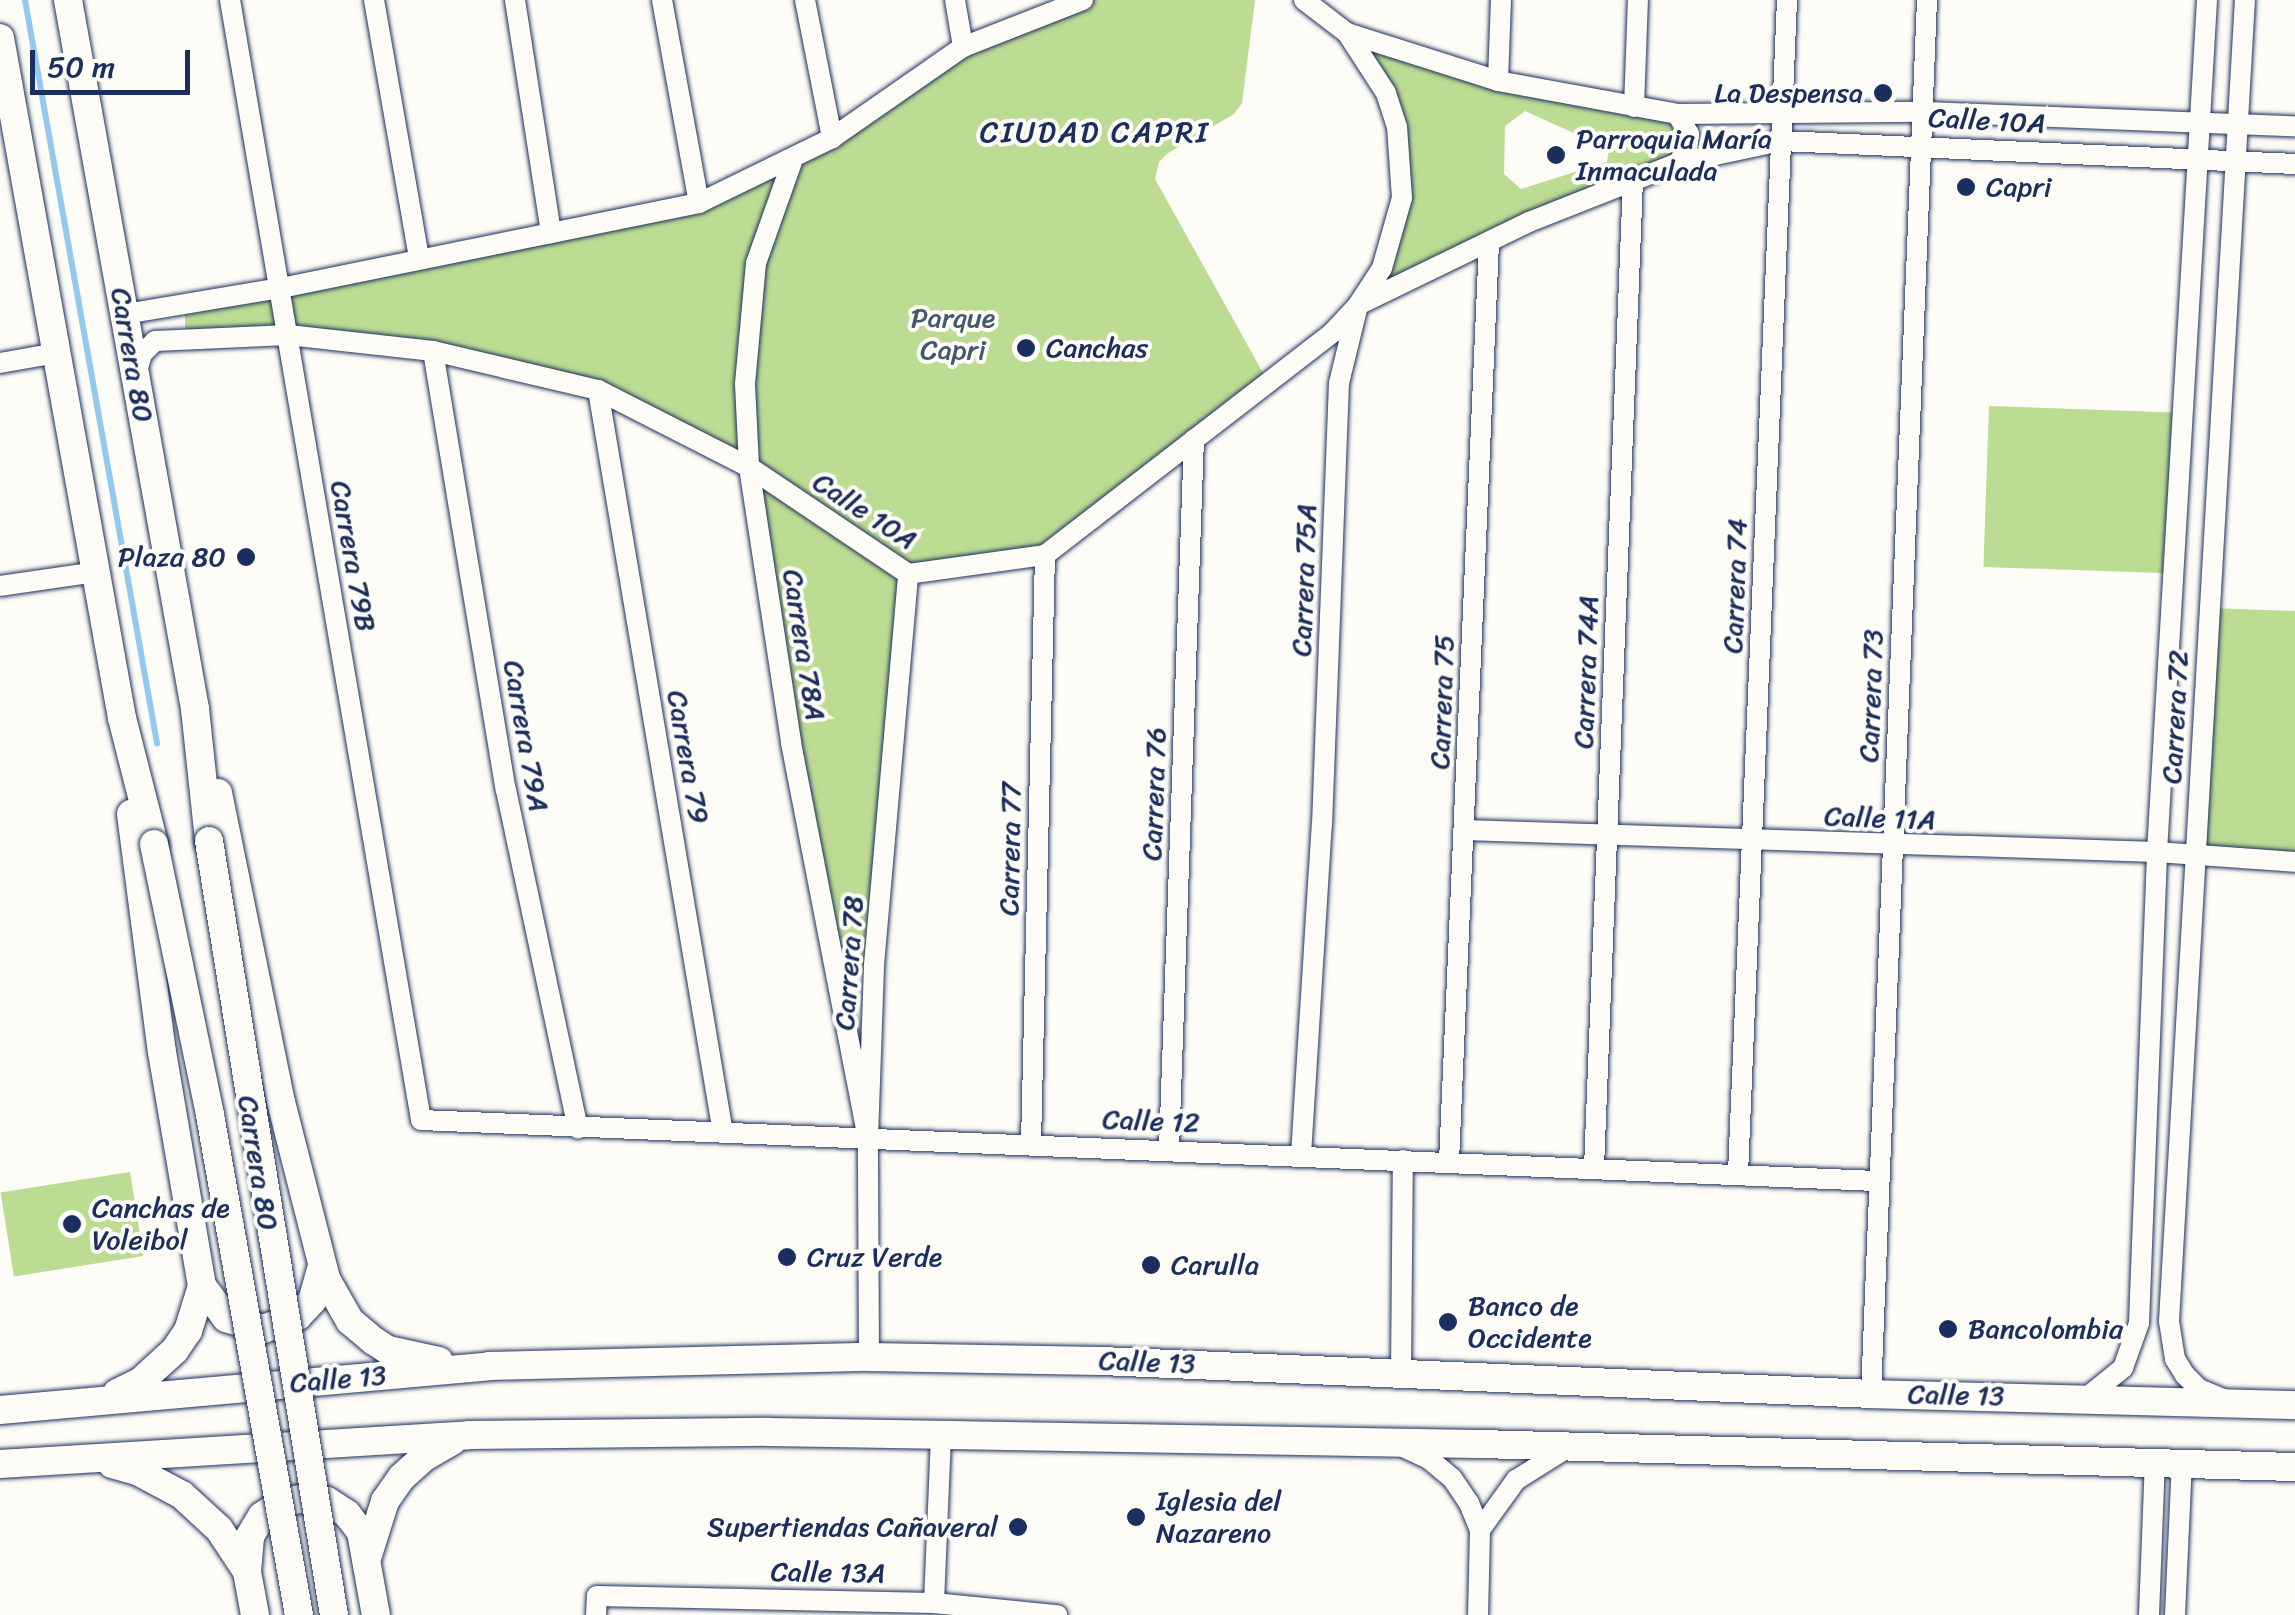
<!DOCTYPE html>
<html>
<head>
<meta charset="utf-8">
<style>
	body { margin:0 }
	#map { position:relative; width:2295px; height:1615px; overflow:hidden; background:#fdfcf7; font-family:Sriracha,sans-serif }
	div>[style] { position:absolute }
	.green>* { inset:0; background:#bcdb93; transform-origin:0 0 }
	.stream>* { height:6px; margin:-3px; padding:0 3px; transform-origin:3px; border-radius:3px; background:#93c8f1 }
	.roads { filter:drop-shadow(0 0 2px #1b2f5e) drop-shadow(0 0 2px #1b2f5e) }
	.street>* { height:20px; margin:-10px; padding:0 10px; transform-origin:10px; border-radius:10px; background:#fdfcf7 }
	.secondary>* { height:28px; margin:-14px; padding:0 14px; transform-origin:14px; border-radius:14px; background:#fdfcf7 }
	.bridges { filter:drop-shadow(0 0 2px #1b2f5e) drop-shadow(0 0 2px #1b2f5e) }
	.secondary-bridge>* { height:28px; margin:-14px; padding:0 14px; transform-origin:14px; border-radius:14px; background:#fdfcf7 }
	.dots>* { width:28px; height:28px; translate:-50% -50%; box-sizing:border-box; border:5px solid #fdfcf7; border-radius:50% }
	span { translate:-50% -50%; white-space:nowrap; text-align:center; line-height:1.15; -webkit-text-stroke:8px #fdfcf7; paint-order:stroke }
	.poi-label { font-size:28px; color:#1b2f5e }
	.right { translate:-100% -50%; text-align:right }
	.left { translate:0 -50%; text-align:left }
	.street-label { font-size:28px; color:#1b2f5e }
	.park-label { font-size:28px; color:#435a6b }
	.neighbourhood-label { font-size:30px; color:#1b2f5e; letter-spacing:2.5px }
	.scale { position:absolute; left:30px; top:50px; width:160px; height:45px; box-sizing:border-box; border:5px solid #1b2f5e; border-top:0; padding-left:12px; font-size:30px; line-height:35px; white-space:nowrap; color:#1b2f5e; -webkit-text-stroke:8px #fdfcf7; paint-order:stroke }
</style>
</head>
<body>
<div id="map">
	<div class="green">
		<div style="clip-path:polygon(1083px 0,1255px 0,1242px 103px,1234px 114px,1168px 153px,1159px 162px,1155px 179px,1267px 380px,1045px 555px,909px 574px,866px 970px,848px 972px,839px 970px,749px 467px,598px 390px,433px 351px,190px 333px,185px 327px,185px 312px,699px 203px,792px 162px,963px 47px)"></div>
		<div style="clip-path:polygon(evenodd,1347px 33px,1677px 114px,1687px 150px,1358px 305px,1395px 234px,1397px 127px,1347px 33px,1525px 111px,1609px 149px,1607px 162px,1521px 189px,1504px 174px,1505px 126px,1525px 111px)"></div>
		<div style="left:1989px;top:406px;width:191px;height:161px;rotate:2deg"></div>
		<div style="clip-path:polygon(2209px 608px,2295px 611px,2295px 862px,2195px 857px)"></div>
		<div style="left:130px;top:1172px;width:85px;height:131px;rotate:81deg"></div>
	</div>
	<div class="stream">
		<div style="left:25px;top:0;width:755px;rotate:79.93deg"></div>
	</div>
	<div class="roads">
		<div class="street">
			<div style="left:230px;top:0;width:1136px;rotate:80.32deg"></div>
			<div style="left:421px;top:1120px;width:1459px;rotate:2.4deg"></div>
			<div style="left:374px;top:0;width:261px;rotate:80.1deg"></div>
			<div style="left:515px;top:0;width:236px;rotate:81.2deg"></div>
			<div style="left:662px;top:0;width:206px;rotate:79.7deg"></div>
			<div style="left:805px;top:0;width:141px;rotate:78.9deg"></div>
			<div style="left:955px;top:0;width:48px;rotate:80.3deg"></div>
			<div style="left:1304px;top:0;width:54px;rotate:37.5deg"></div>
			<div style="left:1347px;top:33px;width:158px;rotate:17.6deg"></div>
			<div style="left:1498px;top:81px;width:182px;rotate:10.4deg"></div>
			<div style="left:1677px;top:114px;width:246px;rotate:-0.5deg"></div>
			<div style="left:1923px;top:112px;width:372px;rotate:2.2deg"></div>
			<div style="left:1498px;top:81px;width:81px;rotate:-87.9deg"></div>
			<div style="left:1634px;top:107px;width:107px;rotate:-87.9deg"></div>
			<div style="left:1677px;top:114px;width:23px;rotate:59deg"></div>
			<div style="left:1689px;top:134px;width:16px;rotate:97deg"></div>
			<div style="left:1687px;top:150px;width:16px;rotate:125deg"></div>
			<div style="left:792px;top:162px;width:107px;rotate:109.6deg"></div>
			<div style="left:756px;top:263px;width:121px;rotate:95.2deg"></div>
			<div style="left:745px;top:384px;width:83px;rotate:87.2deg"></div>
			<div style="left:749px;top:467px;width:279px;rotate:81.3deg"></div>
			<div style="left:791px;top:743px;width:402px;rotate:79deg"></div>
			<div style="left:124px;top:310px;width:8px;rotate:23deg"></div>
			<div style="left:131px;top:313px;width:152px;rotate:-9.5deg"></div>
			<div style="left:281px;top:288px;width:427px;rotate:-11.5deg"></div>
			<div style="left:699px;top:203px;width:148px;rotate:-26deg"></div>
			<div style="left:832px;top:138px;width:160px;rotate:-34.8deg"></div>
			<div style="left:963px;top:47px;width:129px;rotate:-21.4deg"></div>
			<div style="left:433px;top:351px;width:445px;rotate:80.6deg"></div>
			<div style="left:506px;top:790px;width:346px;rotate:78deg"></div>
			<div style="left:0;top:363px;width:58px;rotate:-10deg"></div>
			<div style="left:136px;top:374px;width:21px;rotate:-73deg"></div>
			<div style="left:142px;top:354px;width:18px;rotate:-45deg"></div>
			<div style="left:155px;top:341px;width:133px;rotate:-2.6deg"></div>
			<div style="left:288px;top:335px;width:146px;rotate:6.3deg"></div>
			<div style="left:433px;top:351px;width:170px;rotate:13.3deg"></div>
			<div style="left:598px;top:390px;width:169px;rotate:27deg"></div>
			<div style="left:749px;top:467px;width:192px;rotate:33.9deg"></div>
			<div style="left:908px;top:574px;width:138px;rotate:-7.9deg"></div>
			<div style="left:1045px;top:555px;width:363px;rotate:-37.7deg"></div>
			<div style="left:1332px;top:333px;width:38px;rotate:-47deg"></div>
			<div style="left:1358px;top:305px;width:190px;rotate:-25.9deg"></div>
			<div style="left:1529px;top:222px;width:160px;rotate:-21.6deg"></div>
			<div style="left:1678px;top:163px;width:105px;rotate:-12.1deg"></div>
			<div style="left:1781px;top:141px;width:515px;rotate:2.56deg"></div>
			<div style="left:598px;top:390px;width:753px;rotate:80.45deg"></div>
			<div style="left:0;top:586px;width:97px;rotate:-8.3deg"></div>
			<div style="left:1464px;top:830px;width:693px;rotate:1.82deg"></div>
			<div style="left:2157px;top:852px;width:138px;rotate:4.1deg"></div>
			<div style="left:1031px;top:1144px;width:589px;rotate:-88.64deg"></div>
			<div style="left:1169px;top:1150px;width:711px;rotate:-87.99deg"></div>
			<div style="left:1301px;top:1155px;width:331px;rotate:-86.4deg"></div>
			<div style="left:1322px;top:825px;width:442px;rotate:-87.8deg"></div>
			<div style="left:1339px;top:383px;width:80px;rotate:-76.3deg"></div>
			<div style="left:1358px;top:305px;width:44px;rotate:-57deg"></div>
			<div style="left:1382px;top:268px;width:73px;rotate:-74.1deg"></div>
			<div style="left:1402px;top:198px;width:71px;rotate:-94deg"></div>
			<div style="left:1397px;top:127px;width:36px;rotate:-108deg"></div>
			<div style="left:1386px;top:93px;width:72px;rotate:-123deg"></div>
			<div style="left:1449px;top:1162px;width:919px;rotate:-87.51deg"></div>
			<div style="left:1594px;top:1168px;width:991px;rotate:-87.74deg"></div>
			<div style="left:1738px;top:1174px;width:1175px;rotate:-87.61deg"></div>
			<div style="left:869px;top:1357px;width:219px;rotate:-90.3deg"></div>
			<div style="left:868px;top:1138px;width:173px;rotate:-88deg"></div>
			<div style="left:874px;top:965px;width:392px;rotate:-85deg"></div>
			<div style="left:1401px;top:1372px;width:212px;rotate:-89.5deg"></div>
			<div style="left:1871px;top:1394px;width:1395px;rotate:-87.7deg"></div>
			<div style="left:2086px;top:1398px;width:48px;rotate:-39deg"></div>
			<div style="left:2123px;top:1368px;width:48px;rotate:-70.4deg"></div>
			<div style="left:2139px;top:1323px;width:471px;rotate:-87.8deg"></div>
			<div style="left:2157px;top:852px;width:853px;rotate:-86.64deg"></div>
			<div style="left:2223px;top:1399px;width:26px;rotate:-157deg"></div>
			<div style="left:2199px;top:1389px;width:20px;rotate:-135deg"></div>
			<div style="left:2185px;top:1375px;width:19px;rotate:-122deg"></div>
			<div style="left:2175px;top:1359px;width:38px;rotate:-99deg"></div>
			<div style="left:2169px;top:1321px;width:1323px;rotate:-86.71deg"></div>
			<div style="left:1403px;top:1447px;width:29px;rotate:25deg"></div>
			<div style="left:1429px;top:1459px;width:30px;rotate:40deg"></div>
			<div style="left:1452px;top:1478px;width:30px;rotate:56deg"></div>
			<div style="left:1469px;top:1503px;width:29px;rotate:68deg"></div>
			<div style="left:1480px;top:1530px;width:85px;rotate:91.3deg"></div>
			<div style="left:1480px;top:1530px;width:62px;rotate:-54.2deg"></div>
			<div style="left:1516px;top:1480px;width:60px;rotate:-32.1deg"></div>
			<div style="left:934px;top:1603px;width:169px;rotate:-87.6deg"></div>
			<div style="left:596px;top:1615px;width:19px;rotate:-87deg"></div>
			<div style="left:597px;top:1596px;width:337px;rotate:1.2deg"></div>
			<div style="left:934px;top:1603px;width:124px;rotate:5.6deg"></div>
			<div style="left:2149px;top:1615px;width:153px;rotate:-87.8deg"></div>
			<div style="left:2175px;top:1615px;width:153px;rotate:-87.4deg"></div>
		</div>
		<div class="secondary">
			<div style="left:68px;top:0;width:720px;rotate:79.84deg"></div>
			<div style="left:195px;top:709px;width:133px;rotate:83.9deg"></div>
			<div style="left:0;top:38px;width:691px;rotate:79.83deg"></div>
			<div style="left:122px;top:718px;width:130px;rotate:75.7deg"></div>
			<div style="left:218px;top:793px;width:315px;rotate:78.5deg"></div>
			<div style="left:281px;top:1102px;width:183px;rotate:75.7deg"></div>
			<div style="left:326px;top:1279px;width:48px;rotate:60.3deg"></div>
			<div style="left:350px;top:1321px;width:31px;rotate:40deg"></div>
			<div style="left:374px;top:1341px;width:17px;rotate:33deg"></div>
			<div style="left:388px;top:1350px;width:52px;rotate:12.2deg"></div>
			<div style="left:131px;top:814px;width:240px;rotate:82.6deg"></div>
			<div style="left:162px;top:1052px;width:237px;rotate:80.3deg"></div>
			<div style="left:202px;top:1286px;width:40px;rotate:53deg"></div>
			<div style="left:226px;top:1318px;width:39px;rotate:17deg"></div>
			<div style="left:263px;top:1329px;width:37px;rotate:-20deg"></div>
			<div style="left:298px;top:1316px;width:21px;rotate:-47deg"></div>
			<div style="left:312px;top:1301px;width:36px;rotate:-74deg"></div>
			<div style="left:117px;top:1393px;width:25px;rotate:-26deg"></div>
			<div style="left:140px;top:1382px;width:47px;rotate:-42.4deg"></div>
			<div style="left:175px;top:1350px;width:23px;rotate:-56deg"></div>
			<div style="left:188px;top:1331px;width:47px;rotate:-72.7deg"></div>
			<div style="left:0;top:1410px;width:491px;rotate:-5.1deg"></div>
			<div style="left:489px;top:1366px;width:380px;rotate:-1.4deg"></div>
			<div style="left:869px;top:1357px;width:232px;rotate:1deg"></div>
			<div style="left:1101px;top:1361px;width:771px;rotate:2.45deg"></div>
			<div style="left:1871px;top:1394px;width:424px;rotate:1.5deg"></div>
			<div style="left:0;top:1464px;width:470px;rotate:-3.5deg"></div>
			<div style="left:469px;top:1435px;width:300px;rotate:-0.6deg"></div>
			<div style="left:769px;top:1432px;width:711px;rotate:0.97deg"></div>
			<div style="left:1480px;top:1444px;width:815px;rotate:1.62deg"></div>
			<div style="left:112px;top:1464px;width:26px;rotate:16deg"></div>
			<div style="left:137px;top:1471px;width:51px;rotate:28.1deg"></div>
			<div style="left:182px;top:1495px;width:50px;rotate:42.6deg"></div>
			<div style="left:219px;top:1529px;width:49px;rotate:56.6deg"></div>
			<div style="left:368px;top:1555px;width:57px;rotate:-72.5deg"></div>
			<div style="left:385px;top:1501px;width:29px;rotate:-55deg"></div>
			<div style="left:402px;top:1477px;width:28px;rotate:-42deg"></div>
			<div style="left:423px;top:1458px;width:34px;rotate:-30deg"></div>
			<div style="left:255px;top:1615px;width:44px;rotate:-100.5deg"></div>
			<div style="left:247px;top:1572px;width:36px;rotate:-85deg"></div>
			<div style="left:250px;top:1536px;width:23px;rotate:-59deg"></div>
			<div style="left:262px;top:1516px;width:24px;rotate:-33deg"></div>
			<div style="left:282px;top:1503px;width:23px;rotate:-13deg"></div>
			<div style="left:304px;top:1498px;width:23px;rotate:7deg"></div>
			<div style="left:327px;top:1501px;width:24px;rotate:33deg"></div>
			<div style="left:347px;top:1514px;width:23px;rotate:52deg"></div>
			<div style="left:361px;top:1532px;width:84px;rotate:79.8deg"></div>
		</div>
	</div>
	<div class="bridges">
		<div class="secondary-bridge">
			<div style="left:209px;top:841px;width:784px;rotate:80.83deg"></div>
			<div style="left:154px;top:844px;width:277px;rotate:78.3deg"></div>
			<div style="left:210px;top:1115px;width:508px;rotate:79.91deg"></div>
		</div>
	</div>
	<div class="dots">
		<div style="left:1883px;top:93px;background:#1b2f5e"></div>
		<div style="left:1556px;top:155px;background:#1b2f5e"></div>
		<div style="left:1966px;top:187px;background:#1b2f5e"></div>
		<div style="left:1026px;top:348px;background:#1b2f5e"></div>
		<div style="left:246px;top:557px;background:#1b2f5e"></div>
		<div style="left:72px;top:1224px;background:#1b2f5e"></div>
		<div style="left:787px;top:1257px;background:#1b2f5e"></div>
		<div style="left:1151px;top:1265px;background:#1b2f5e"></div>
		<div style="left:1448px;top:1322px;background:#1b2f5e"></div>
		<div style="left:1948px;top:1329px;background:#1b2f5e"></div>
		<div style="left:1136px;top:1517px;background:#1b2f5e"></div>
		<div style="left:1018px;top:1527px;background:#1b2f5e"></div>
	</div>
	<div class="poi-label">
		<span class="right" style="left:1863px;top:93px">La Despensa</span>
		<span class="left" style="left:1576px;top:155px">Parroquia María<br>Inmaculada</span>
		<span class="left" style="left:1986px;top:187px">Capri</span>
		<span class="left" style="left:1046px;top:348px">Canchas</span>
		<span class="right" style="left:226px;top:557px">Plaza 80</span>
		<span class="left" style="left:92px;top:1224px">Canchas de<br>Voleibol</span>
		<span class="left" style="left:807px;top:1257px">Cruz Verde</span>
		<span class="left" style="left:1171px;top:1265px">Carulla</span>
		<span class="left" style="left:1468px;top:1322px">Banco de<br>Occidente</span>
		<span class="left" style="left:1968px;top:1329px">Bancolombia</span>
		<span class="left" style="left:1156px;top:1517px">Iglesia del<br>Nazareno</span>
		<span class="right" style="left:998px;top:1527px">Supertiendas Cañaveral</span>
	</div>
	<div class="street-label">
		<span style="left:1987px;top:121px;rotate:3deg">Calle 10A</span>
		<span style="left:132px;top:355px;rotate:80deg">Carrera 80</span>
		<span style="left:865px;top:511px;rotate:33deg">Calle 10A</span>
		<span style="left:353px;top:556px;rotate:80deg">Carrera 79B</span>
		<span style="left:1304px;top:580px;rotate:-88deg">Carrera 75A</span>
		<span style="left:1735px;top:586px;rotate:-88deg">Carrera 74</span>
		<span style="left:804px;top:645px;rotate:81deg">Carrera 78A</span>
		<span style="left:1586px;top:672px;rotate:-88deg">Carrera 74A</span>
		<span style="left:1871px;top:696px;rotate:-88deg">Carrera 73</span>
		<span style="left:1442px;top:702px;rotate:-88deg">Carrera 75</span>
		<span style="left:2175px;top:717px;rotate:-87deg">Carrera 72</span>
		<span style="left:526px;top:736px;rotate:80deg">Carrera 79A</span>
		<span style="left:688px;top:757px;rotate:80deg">Carrera 79</span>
		<span style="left:1154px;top:794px;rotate:-88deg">Carrera 76</span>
		<span style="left:1880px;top:818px;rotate:2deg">Calle 11A</span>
		<span style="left:1010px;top:849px;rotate:-89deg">Carrera 77</span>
		<span style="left:849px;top:963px;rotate:-86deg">Carrera 78</span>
		<span style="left:1151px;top:1121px;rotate:2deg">Calle 12</span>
		<span style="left:258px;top:1163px;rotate:81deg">Carrera 80</span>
		<span style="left:1147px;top:1362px;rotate:2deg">Calle 13</span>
		<span style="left:338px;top:1379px;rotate:-5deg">Calle 13</span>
		<span style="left:1956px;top:1395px;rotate:1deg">Calle 13</span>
		<span style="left:828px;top:1573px;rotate:1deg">Calle 13A</span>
	</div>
	<div class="park-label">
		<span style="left:953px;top:334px">Parque<br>Capri</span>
	</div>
	<div class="neighbourhood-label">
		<span style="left:1095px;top:132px">CIUDAD CAPRI</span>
	</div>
	<div class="scale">50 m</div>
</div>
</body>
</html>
